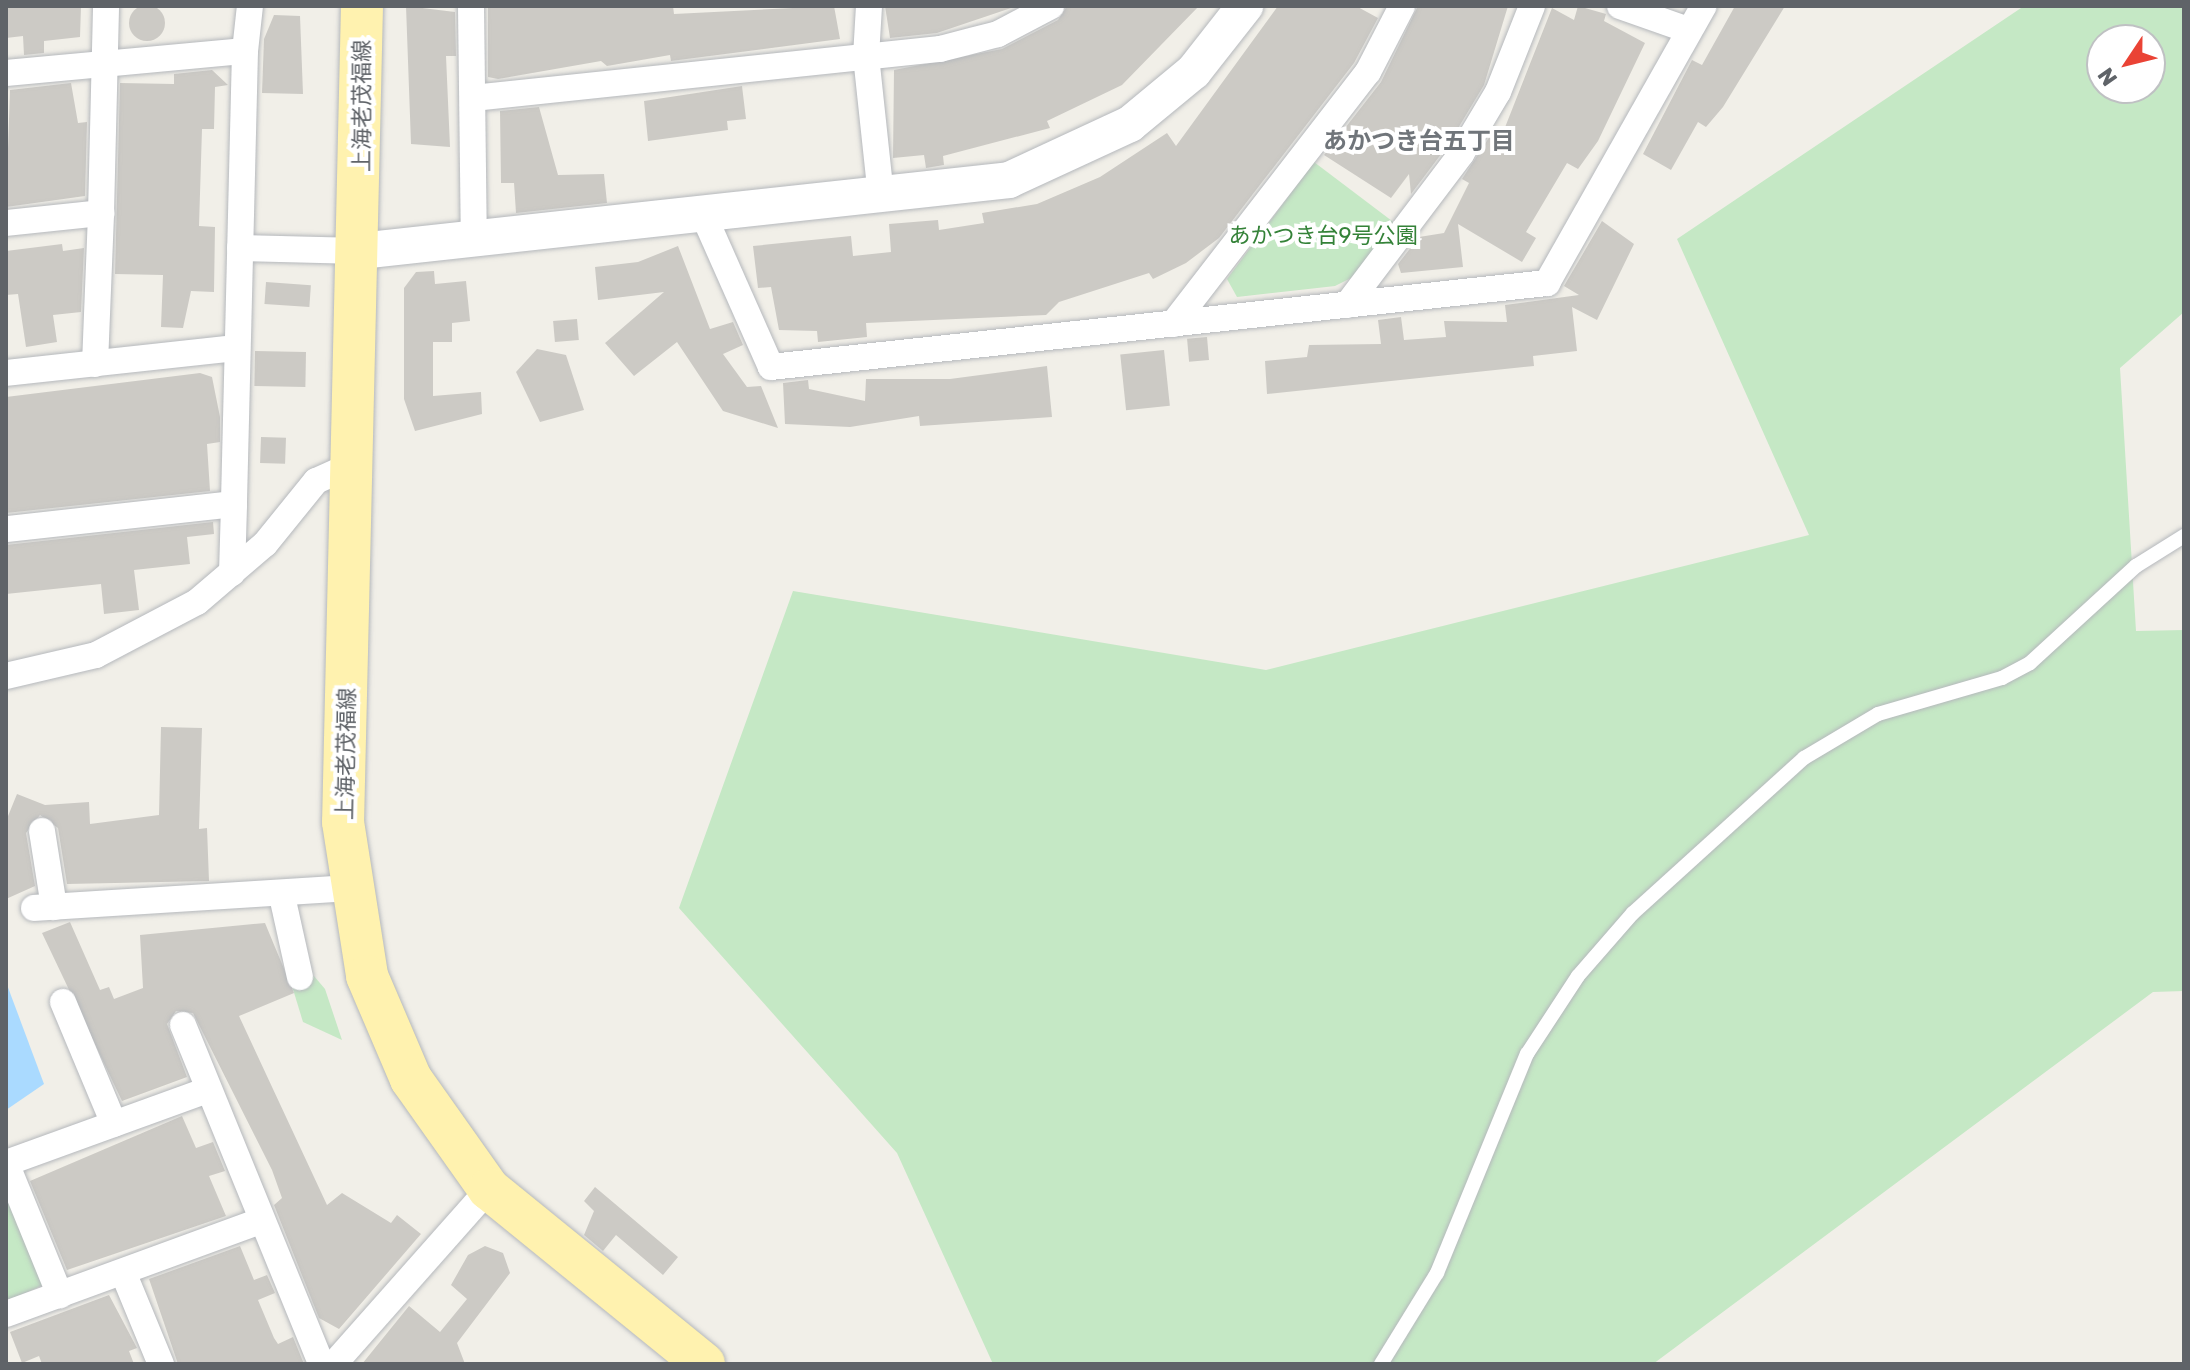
<!DOCTYPE html>
<html>
<head>
<meta charset="utf-8">
<style>
	body { margin:0 }
	#map { position:relative; width:2190px; height:1370px; overflow:hidden; background:#f1efe8; font-family:Rubik,"Noto Sans JP",sans-serif }
	div>[style] { position:absolute }
	.green>* { inset:0; background:#c5e8c5 }
	.water>* { inset:0; background:#aadaff }
	.building>* { inset:0; background:#cccac5; transform-origin:0 0 }
	.round { border-radius:50% }
	.roads { filter:drop-shadow(0 0 2px #b5b8bc) drop-shadow(0 0 2px #b5b8bc) }
	.lane>* { height:14px; margin:-7px; padding:0 7px; transform-origin:7px; border-radius:7px; background:#fff }
	.street>* { height:26px; margin:-13px; padding:0 13px; transform-origin:13px; border-radius:13px; background:#fff }
	.secondary>* { height:36px; margin:-18px; padding:0 18px; transform-origin:18px; border-radius:18px; background:#fff }
	.primary>* { height:42px; margin:-21px; padding:0 21px; transform-origin:21px; border-radius:21px; background:#fff2af }
	span { translate:-50% -50%; white-space:nowrap; text-align:center; line-height:1.15; -webkit-text-stroke:8px #fff; paint-order:stroke }
	.street-label { font-size:22px; color:#5f6368 }
	.park-label { font-size:22px; color:#348238 }
	.neighbourhood-label { font-size:24px; color:#70757a; font-weight:700 }
	.frame { position:absolute; inset:0; border:8px solid #5f6368; pointer-events:none }
	.north { position:absolute; left:2086px; top:24px; width:80px; height:80px; box-sizing:border-box; background:#fff; border:2px solid #bfc1c3; border-radius:50%; rotate:235deg; font-size:22px; font-weight:700; line-height:32px; text-align:center; color:#5f6368 }
	.north::after { content:''; display:block; margin:auto; width:28px; height:36px; background:#ea4335; clip-path:polygon(50% 0,100% 100%,50% 72%,0 100%) }
</style>
</head>
<body>
<div id="map">
	<div class="green">
		<div style="clip-path:polygon(evenodd,2024px 6px,2184px 6px,2184px 312px,2120px 368px,2136px 631px,2184px 630px,2184px 991px,2153px 992px,1653px 1364px,993px 1364px,897px 1153px,679px 908px,793px 591px,1266px 670px,1809px 535px,1677px 239px,2024px 6px,2102px 40px,2150px 40px,2150px 88px,2102px 88px,2102px 40px)"></div>
		<div style="clip-path:polygon(1314px 162px,1396px 224px,1357px 275px,1335px 286px,1237px 297px,1227px 279px)"></div>
		<div style="clip-path:polygon(314px 976px,325px 989px,342px 1040px,303px 1022px,292px 986px)"></div>
		<div style="clip-path:polygon(6px 1188px,43px 1285px,6px 1302px)"></div>
	</div>
	<div class="water">
		<div style="clip-path:polygon(6px 982px,44px 1084px,6px 1110px)"></div>
	</div>
	<div class="building">
		<div class="round" style="left:129px;top:5px;width:36px;height:36px"></div>
		<div style="clip-path:polygon(6px 6px,81px 6px,80px 37px,44px 41px,44px 53px,24px 55px,23px 36px,6px 38px)"></div>
		<div style="clip-path:polygon(406px 6px,455px 12px,456px 56px,446px 56px,450px 147px,411px 144px)"></div>
		<div style="clip-path:polygon(488px 6px,673px 6px,674px 14px,834px 6px,840px 39px,671px 61px,670px 55px,607px 66px,601px 61px,498px 79px,488px 77px)"></div>
		<div style="clip-path:polygon(885px 6px,1017px 6px,937px 33px,890px 38px)"></div>
		<div style="clip-path:polygon(1067px 6px,1199px 6px,1122px 85px,1047px 121px,1050px 128px,943px 156px,944px 165px,926px 168px,924px 155px,893px 158px,894px 70px,1002px 49px,1058px 20px)"></div>
		<div style="clip-path:polygon(1278px 6px,1356px 6px,1378px 18px,1354px 63px,1219px 238px,1186px 263px,1153px 279px,1149px 273px,1059px 302px,1046px 315px,866px 323px,867px 337px,818px 342px,817px 331px,779px 330px,771px 287px,758px 288px,753px 246px,851px 236px,853px 256px,891px 252px,889px 224px,938px 220px,939px 230px,984px 223px,982px 213px,1037px 204px,1100px 177px,1167px 133px,1176px 146px)"></div>
		<div style="clip-path:polygon(1418px 6px,1508px 6px,1484px 85px,1448px 145px,1411px 194px,1409px 174px,1391px 198px,1324px 155px,1381px 82px)"></div>
		<div style="clip-path:polygon(1578px 6px,1606px 14px,1604px 21px,1645px 43px,1598px 141px,1578px 169px,1567px 163px,1526px 232px,1536px 238px,1522px 262px,1458px 224px,1463px 267px,1401px 273px,1398px 264px,1419px 237px,1444px 233px,1469px 183px,1462px 179px,1494px 130px,1502px 135px,1552px 8px,1574px 20px)"></div>
		<div style="clip-path:polygon(1735px 6px,1785px 6px,1723px 107px,1706px 127px,1698px 122px,1671px 170px,1643px 154px,1692px 60px,1702px 65px)"></div>
		<div style="clip-path:polygon(274px 15px,300px 16px,303px 94px,262px 93px,264px 39px)"></div>
		<div style="clip-path:polygon(212px 70px,228px 85px,215px 87px,214px 129px,202px 129px,199px 226px,215px 227px,214px 292px,191px 291px,183px 328px,161px 327px,163px 275px,115px 274px,120px 83px,174px 84px,174px 74px)"></div>
		<div style="clip-path:polygon(71px 83px,78px 123px,87px 122px,85px 196px,6px 207px,10px 90px)"></div>
		<div style="clip-path:polygon(742px 86px,746px 119px,727px 121px,728px 130px,648px 141px,644px 101px)"></div>
		<div style="clip-path:polygon(539px 107px,558px 175px,604px 174px,607px 203px,516px 213px,514px 183px,501px 183px,500px 111px)"></div>
		<div style="clip-path:polygon(1602px 221px,1634px 244px,1597px 320px,1572px 307px,1577px 351px,1533px 356px,1534px 366px,1267px 394px,1265px 361px,1307px 357px,1309px 345px,1381px 344px,1378px 320px,1401px 317px,1404px 340px,1446px 337px,1444px 321px,1507px 322px,1505px 305px,1579px 295px,1564px 286px)"></div>
		<div style="clip-path:polygon(62px 244px,63px 251px,84px 248px,81px 312px,53px 315px,57px 342px,26px 347px,18px 294px,6px 295px,6px 251px)"></div>
		<div style="clip-path:polygon(678px 246px,710px 329px,733px 322px,743px 345px,723px 354px,747px 387px,761px 386px,778px 428px,723px 411px,677px 342px,634px 376px,605px 343px,664px 292px,598px 300px,595px 267px,638px 262px)"></div>
		<div style="clip-path:polygon(434px 271px,435px 284px,466px 281px,470px 321px,452px 323px,452px 342px,433px 342px,433px 396px,481px 392px,482px 414px,415px 431px,404px 399px,404px 288px,416px 272px)"></div>
		<div style="left:266px;top:282px;width:45px;height:22px;rotate:4deg"></div>
		<div style="left:577px;top:319px;width:21px;height:24px;rotate:85deg"></div>
		<div style="left:1207px;top:337px;width:23px;height:20px;rotate:85deg"></div>
		<div style="clip-path:polygon(537px 349px,566px 355px,584px 410px,540px 422px,516px 372px)"></div>
		<div style="left:1164px;top:350px;width:56px;height:44px;rotate:84deg"></div>
		<div style="left:255px;top:351px;width:51px;height:35px;rotate:1deg"></div>
		<div style="clip-path:polygon(1047px 366px,1052px 417px,920px 426px,919px 416px,850px 427px,785px 424px,783px 383px,808px 380px,809px 389px,865px 401px,866px 379px,950px 379px)"></div>
		<div style="clip-path:polygon(200px 373px,212px 377px,220px 417px,220px 442px,207px 444px,210px 491px,6px 513px,6px 397px)"></div>
		<div style="left:261px;top:437px;width:25px;height:26px;rotate:2deg"></div>
		<div style="clip-path:polygon(213px 522px,214px 534px,187px 537px,190px 564px,134px 570px,139px 610px,104px 614px,101px 584px,6px 594px,6px 545px)"></div>
		<div style="clip-path:polygon(161px 727px,202px 728px,199px 829px,207px 828px,209px 881px,67px 884px,58px 828px,40px 815px,26px 833px,35px 886px,6px 899px,6px 821px,17px 794px,45px 805px,89px 802px,90px 824px,159px 815px)"></div>
		<div style="clip-path:polygon(70px 922px,100px 990px,109px 987px,114px 999px,143px 988px,140px 935px,265px 923px,294px 993px,239px 1016px,327px 1205px,342px 1193px,391px 1223px,397px 1215px,421px 1234px,339px 1329px,319px 1318px,274px 1205px,282px 1198px,272px 1170px,193px 1013px,176px 1011px,167px 1024px,187px 1077px,122px 1101px,42px 933px)"></div>
		<div style="clip-path:polygon(182px 1116px,196px 1148px,213px 1142px,225px 1171px,209px 1176px,226px 1216px,67px 1270px,30px 1181px)"></div>
		<div style="clip-path:polygon(595px 1187px,678px 1257px,663px 1275px,616px 1235px,603px 1251px,584px 1235px,594px 1211px,584px 1201px)"></div>
		<div style="clip-path:polygon(240px 1246px,254px 1280px,267px 1275px,275px 1293px,258px 1300px,274px 1338px,278px 1344px,293px 1337px,304px 1364px,178px 1364px,149px 1279px)"></div>
		<div style="clip-path:polygon(485px 1246px,503px 1253px,510px 1273px,457px 1343px,465px 1364px,362px 1364px,409px 1306px,440px 1332px,467px 1299px,451px 1285px,468px 1255px)"></div>
		<div style="clip-path:polygon(109px 1295px,137px 1348px,129px 1351px,134px 1364px,42px 1364px,39px 1356px,22px 1363px,10px 1332px)"></div>
	</div>
	<div class="roads">
		<div class="lane">
			<div style="left:1381px;top:1364px;width:107px;rotate:-58.4deg"></div>
			<div style="left:1437px;top:1273px;width:237px;rotate:-67.7deg"></div>
			<div style="left:1527px;top:1054px;width:93px;rotate:-56.8deg"></div>
			<div style="left:1578px;top:976px;width:84px;rotate:-48.9deg"></div>
			<div style="left:1633px;top:913px;width:231px;rotate:-42.2deg"></div>
			<div style="left:1804px;top:758px;width:86px;rotate:-30.7deg"></div>
			<div style="left:1878px;top:714px;width:129px;rotate:-16.2deg"></div>
			<div style="left:2002px;top:678px;width:32px;rotate:-28deg"></div>
			<div style="left:2030px;top:663px;width:144px;rotate:-42.5deg"></div>
			<div style="left:2136px;top:566px;width:57px;rotate:-32deg"></div>
		</div>
		<div class="street">
			<div style="left:471px;top:6px;width:236px;rotate:89.3deg"></div>
			<div style="left:869px;top:6px;width:50px;rotate:93.4deg"></div>
			<div style="left:866px;top:56px;width:142px;rotate:83.9deg"></div>
			<div style="left:1620px;top:6px;width:72px;rotate:19.4deg"></div>
			<div style="left:245px;top:51px;width:45px;rotate:-83.7deg"></div>
			<div style="left:6px;top:73px;width:240px;rotate:-5.3deg"></div>
			<div style="left:245px;top:51px;width:453px;rotate:91.4deg"></div>
			<div style="left:234px;top:504px;width:229px;rotate:173.7deg"></div>
			<div style="left:473px;top:98px;width:470px;rotate:-6deg"></div>
			<div style="left:940px;top:49px;width:60px;rotate:-14.5deg"></div>
			<div style="left:998px;top:34px;width:60px;rotate:-27.8deg"></div>
			<div style="left:704px;top:216px;width:165px;rotate:66.1deg"></div>
			<div style="left:771px;top:367px;width:781px;rotate:-6.18deg"></div>
			<div style="left:1547px;top:283px;width:318px;rotate:-60.5deg"></div>
			<div style="left:6px;top:223px;width:96px;rotate:-6deg"></div>
			<div style="left:101px;top:213px;width:207px;rotate:-88.6deg"></div>
			<div style="left:240px;top:248px;width:120px;rotate:1.4deg"></div>
			<div style="left:1347px;top:305px;width:189px;rotate:-52.9deg"></div>
			<div style="left:1461px;top:154px;width:72px;rotate:-59.2deg"></div>
			<div style="left:1498px;top:92px;width:92px;rotate:-68.4deg"></div>
			<div style="left:1173px;top:324px;width:319px;rotate:-52.3deg"></div>
			<div style="left:1368px;top:72px;width:74px;rotate:-62.7deg"></div>
			<div style="left:95px;top:364px;width:151px;rotate:-87.7deg"></div>
			<div style="left:6px;top:373px;width:232px;rotate:-6.2deg"></div>
			<div style="left:232px;top:573px;width:69px;rotate:-88.3deg"></div>
			<div style="left:6px;top:676px;width:92px;rotate:-13.1deg"></div>
			<div style="left:96px;top:655px;width:114px;rotate:-27.7deg"></div>
			<div style="left:197px;top:602px;width:89px;rotate:-40.5deg"></div>
			<div style="left:265px;top:544px;width:81px;rotate:-51deg"></div>
			<div style="left:316px;top:481px;width:42px;rotate:-24.1deg"></div>
			<div style="left:42px;top:831px;width:77px;rotate:81deg"></div>
			<div style="left:282px;top:896px;width:83px;rotate:77.5deg"></div>
			<div style="left:34px;top:908px;width:316px;rotate:-3.6deg"></div>
			<div style="left:63px;top:1002px;width:132px;rotate:67.3deg"></div>
			<div style="left:183px;top:1025px;width:366px;rotate:67.8deg"></div>
			<div style="left:6px;top:1163px;width:215px;rotate:-19.9deg"></div>
			<div style="left:6px;top:1163px;width:143px;rotate:67.8deg"></div>
			<div style="left:123px;top:1272px;width:100px;rotate:67.6deg"></div>
			<div style="left:6px;top:1314px;width:270px;rotate:-20.1deg"></div>
			<div style="left:334px;top:1364px;width:234px;rotate:-48.5deg"></div>
		</div>
		<div class="secondary">
			<div style="left:360px;top:251px;width:653px;rotate:-6.24deg"></div>
			<div style="left:1009px;top:180px;width:133px;rotate:-24.8deg"></div>
			<div style="left:1130px;top:124px;width:83px;rotate:-39.6deg"></div>
			<div style="left:1194px;top:71px;width:83px;rotate:-51.9deg"></div>
		</div>
		<div class="primary">
			<div style="left:362px;top:6px;width:816px;rotate:91.33deg"></div>
			<div style="left:343px;top:822px;width:156px;rotate:81.1deg"></div>
			<div style="left:367px;top:976px;width:112px;rotate:66.9deg"></div>
			<div style="left:411px;top:1079px;width:135px;rotate:54.7deg"></div>
			<div style="left:489px;top:1189px;width:277px;rotate:39.1deg"></div>
		</div>
	</div>
	<div class="street-label">
		<span style="left:362px;top:106px;rotate:-90deg">上海老茂福線</span>
		<span style="left:346px;top:754px;rotate:-89deg">上海老茂福線</span>
	</div>
	<div class="park-label">
		<span style="left:1323px;top:236px">あかつき台9号公園</span>
	</div>
	<div class="neighbourhood-label">
		<span style="left:1419px;top:142px">あかつき台五丁目</span>
	</div>
	<div class="frame"></div>
	<div class="north">N</div>
</div>
</body>
</html>
